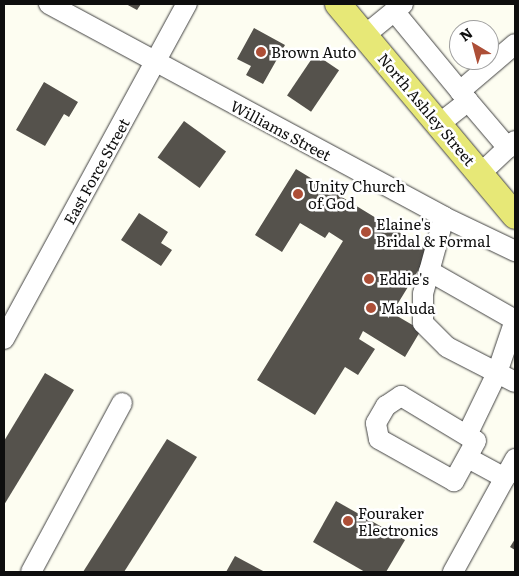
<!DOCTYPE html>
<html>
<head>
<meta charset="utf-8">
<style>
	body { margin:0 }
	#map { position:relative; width:519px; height:576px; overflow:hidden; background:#fdfdf1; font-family:Literata,serif }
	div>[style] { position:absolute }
	.building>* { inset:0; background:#55524c; transform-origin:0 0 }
	.roads { filter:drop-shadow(0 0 1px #414141) drop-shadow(0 0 1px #414141) }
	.minor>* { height:20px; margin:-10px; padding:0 10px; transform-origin:10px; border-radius:10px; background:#fff }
	.major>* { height:26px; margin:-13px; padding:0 13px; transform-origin:13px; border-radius:13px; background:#e7e877 }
	.dots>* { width:14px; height:14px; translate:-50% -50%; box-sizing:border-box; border:2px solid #fff; border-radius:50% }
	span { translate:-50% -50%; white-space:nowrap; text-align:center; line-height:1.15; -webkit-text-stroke:5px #fff; paint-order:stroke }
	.poi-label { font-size:15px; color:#0e0e0e }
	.left { translate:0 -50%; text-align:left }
	.street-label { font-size:15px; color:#0e0e0e }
	.frame { position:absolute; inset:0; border:5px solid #0e0e0e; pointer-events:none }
	.north { position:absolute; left:449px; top:20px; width:50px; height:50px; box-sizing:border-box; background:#fff; border:1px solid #9f9f9f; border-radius:50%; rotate:323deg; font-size:14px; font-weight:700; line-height:20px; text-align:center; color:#0e0e0e }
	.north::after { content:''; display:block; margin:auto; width:18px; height:22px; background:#ad4f37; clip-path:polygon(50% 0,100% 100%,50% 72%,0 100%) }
</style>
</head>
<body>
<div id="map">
	<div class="building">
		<div style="clip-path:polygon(126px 4px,141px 4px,137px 10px)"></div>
		<div style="clip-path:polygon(254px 28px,285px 45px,263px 84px,246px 75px,251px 66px,237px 59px)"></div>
		<div style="left:315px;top:54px;width:29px;height:50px;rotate:34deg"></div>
		<div style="clip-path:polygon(44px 82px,78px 102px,69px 117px,64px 114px,45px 146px,16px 130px)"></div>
		<div style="left:184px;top:121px;width:52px;height:45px;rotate:36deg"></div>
		<div style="clip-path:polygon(296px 169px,430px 251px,392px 313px,421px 330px,405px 357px,363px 331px,359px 339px,375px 349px,358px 375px,345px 367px,315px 415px,257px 380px,343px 241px,329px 232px,325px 238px,300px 223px,282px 252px,255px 235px)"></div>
		<div style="clip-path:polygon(139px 213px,168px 232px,161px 243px,172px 250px,161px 266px,121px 240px)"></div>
		<div style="clip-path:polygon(45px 373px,74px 390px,4px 505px,4px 441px)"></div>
		<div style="clip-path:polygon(167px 439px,197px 457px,124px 572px,83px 572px)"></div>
		<div style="clip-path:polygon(336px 501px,405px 540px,386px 572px,365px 572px,313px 542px)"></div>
		<div style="clip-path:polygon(515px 539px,515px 550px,510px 547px)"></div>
		<div style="clip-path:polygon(235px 556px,265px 572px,226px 572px)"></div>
	</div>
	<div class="roads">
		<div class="minor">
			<div style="left:49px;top:4px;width:449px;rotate:28.3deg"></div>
			<div style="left:444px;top:217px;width:79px;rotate:25.6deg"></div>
			<div style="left:394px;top:11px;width:104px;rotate:50.5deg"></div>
			<div style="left:460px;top:91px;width:72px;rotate:-40.5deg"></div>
			<div style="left:365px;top:35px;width:49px;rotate:-39.2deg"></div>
			<div style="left:468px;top:101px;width:62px;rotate:49.6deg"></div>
			<div style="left:439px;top:124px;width:37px;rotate:-38deg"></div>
			<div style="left:468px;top:101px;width:13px;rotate:-129deg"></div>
			<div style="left:480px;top:174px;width:48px;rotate:-43.3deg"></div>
			<div style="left:444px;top:217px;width:80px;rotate:105.3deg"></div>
			<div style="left:423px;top:294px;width:29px;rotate:90deg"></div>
			<div style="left:423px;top:323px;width:34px;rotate:45deg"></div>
			<div style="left:447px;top:347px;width:76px;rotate:27.2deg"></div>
			<div style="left:429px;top:271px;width:99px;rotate:29.7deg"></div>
			<div style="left:515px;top:320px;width:56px;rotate:108.8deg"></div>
			<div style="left:497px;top:373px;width:69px;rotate:115.8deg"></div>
			<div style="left:4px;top:339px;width:382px;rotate:-61.4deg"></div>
			<div style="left:401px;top:396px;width:87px;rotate:31deg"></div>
			<div style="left:476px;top:441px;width:46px;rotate:118.8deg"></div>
			<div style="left:454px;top:481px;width:86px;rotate:-150.8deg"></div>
			<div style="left:379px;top:439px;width:16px;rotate:-101deg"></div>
			<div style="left:376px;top:423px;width:20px;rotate:-60deg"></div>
			<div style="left:386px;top:406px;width:18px;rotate:-34deg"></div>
			<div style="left:468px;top:458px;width:42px;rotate:28.4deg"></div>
			<div style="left:31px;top:572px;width:192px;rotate:-61.7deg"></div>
			<div style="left:453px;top:572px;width:129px;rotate:-61.2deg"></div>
		</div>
		<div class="major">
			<div style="left:338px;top:4px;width:276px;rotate:50.1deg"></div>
		</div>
	</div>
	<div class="dots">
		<div style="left:261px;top:52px;background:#ad4f37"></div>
		<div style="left:298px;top:194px;background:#ad4f37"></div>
		<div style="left:366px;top:232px;background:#ad4f37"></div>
		<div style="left:369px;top:279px;background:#ad4f37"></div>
		<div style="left:371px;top:308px;background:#ad4f37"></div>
		<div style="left:348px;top:521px;background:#ad4f37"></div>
	</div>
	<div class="poi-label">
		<span class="left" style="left:271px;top:52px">Brown Auto</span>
		<span class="left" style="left:308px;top:194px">Unity Church<br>of God</span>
		<span class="left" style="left:376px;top:232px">Elaine's<br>Bridal &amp; Formal</span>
		<span class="left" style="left:379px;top:279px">Eddie's</span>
		<span class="left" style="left:381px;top:308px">Maluda</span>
		<span class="left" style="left:358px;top:521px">Fouraker<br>Electronics</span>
	</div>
	<div class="street-label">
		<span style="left:427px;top:109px;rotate:50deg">North Ashley Street</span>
		<span style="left:281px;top:130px;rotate:28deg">Williams Street</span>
		<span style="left:96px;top:171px;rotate:-61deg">East Force Street</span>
	</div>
	<div class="frame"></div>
	<div class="north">N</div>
</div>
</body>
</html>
